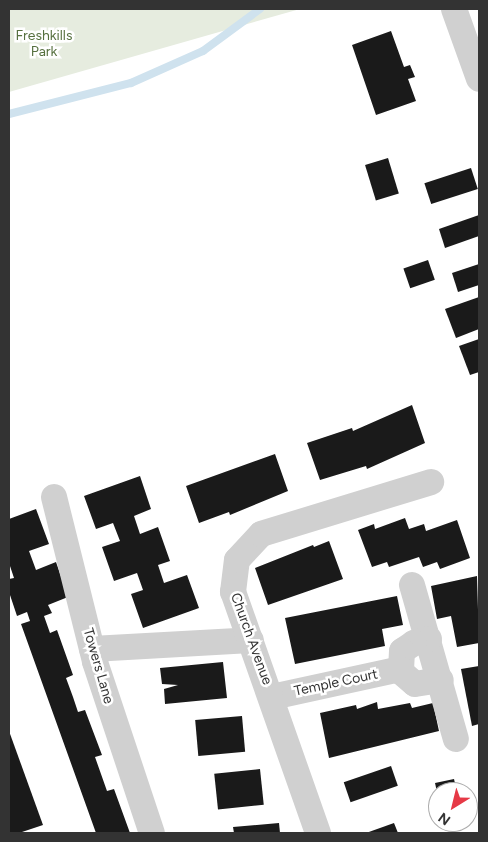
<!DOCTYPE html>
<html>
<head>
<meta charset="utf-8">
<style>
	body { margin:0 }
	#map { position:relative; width:488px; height:842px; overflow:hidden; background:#fff; font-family:Figtree,sans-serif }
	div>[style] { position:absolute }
	.green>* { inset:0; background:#e6ecdf }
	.stream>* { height:8px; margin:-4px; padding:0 4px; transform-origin:4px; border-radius:4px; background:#cfe2ee }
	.building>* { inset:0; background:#1a1a1a; transform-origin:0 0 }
	.street>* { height:26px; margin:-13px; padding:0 13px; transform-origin:13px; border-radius:13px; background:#d0d0d0 }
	span { translate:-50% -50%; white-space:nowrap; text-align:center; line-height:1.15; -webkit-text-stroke:5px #fff; paint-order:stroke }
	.park-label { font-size:14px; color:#56703f }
	.street-label { font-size:14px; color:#333 }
	.frame { position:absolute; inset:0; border:10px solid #333; pointer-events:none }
	.north { position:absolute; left:428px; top:782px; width:50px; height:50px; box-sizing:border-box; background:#fff; border:1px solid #adadad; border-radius:50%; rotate:216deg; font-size:14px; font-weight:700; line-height:20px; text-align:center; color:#333 }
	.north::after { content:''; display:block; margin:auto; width:18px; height:22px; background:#e63946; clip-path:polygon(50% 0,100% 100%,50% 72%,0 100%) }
</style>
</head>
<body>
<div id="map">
	<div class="green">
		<div style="clip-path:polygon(9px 9px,300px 9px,9px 92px)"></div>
	</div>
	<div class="stream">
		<div style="left:9px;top:114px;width:126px;rotate:-14.3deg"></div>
		<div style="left:131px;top:83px;width:79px;rotate:-24deg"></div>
		<div style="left:203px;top:51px;width:71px;rotate:-36.4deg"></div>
	</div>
	<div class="building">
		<div style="clip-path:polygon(391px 31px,404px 67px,410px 65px,415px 77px,408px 79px,416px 101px,376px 115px,352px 45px)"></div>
		<div style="left:388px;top:158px;width:37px;height:24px;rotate:73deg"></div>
		<div style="left:471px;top:168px;width:22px;height:49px;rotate:72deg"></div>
		<div style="clip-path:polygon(479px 215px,479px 236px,445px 248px,439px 229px)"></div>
		<div style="left:428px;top:260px;width:21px;height:26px;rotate:71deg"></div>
		<div style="clip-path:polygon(479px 264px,479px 285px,458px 292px,452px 273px)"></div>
		<div style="clip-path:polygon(479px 297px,479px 329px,456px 338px,445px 309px)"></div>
		<div style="clip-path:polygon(479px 339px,479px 372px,470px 375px,459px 346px)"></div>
		<div style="clip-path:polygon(412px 405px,425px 443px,367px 469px,366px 466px,320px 480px,307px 443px,352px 428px,353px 431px)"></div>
		<div style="clip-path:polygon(275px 454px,288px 491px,230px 515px,229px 512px,199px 523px,186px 486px)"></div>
		<div style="clip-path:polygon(140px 476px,151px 509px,134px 516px,140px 534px,158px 527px,170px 561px,158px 565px,164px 583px,187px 575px,199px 608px,143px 628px,131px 594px,143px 590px,137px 573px,114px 581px,102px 547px,120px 541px,113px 523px,96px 529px,84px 496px)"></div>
		<div style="clip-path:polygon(36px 509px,49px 544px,29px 551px,36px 570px,56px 562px,68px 597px,48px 605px,52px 613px,44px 616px,50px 633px,57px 630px,73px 675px,66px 678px,73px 697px,78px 712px,85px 710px,102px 755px,95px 757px,107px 791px,114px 789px,130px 833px,96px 833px,21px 624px,30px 621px,27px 612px,17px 616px,9px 592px,9px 579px,14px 578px,9px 563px,9px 519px)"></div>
		<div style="clip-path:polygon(405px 518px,409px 529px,424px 524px,426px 531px,457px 520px,470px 558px,440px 569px,437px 562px,423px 567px,419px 557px,389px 567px,387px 562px,372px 567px,358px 530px,374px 524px,375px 529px)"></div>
		<div style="clip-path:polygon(329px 541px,343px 579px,268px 605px,255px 568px,313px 545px,314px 547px)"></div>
		<div style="clip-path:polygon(477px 576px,479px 643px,457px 647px,451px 616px,437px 619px,431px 586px)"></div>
		<div style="clip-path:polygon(397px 596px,403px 625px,382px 629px,385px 646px,295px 664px,285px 618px)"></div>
		<div style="clip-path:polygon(223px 662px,227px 698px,165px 704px,164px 689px,178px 685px,162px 684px,160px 668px)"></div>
		<div style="clip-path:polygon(479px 666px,479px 724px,472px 726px,461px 669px)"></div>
		<div style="clip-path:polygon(377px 702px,378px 709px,410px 703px,412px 708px,433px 703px,439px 731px,329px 758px,320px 713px,356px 705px,357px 709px)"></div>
		<div style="left:242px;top:716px;width:36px;height:47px;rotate:85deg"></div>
		<div style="clip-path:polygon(9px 731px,43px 825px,19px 833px,9px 833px)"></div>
		<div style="left:391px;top:766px;width:21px;height:50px;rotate:71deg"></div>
		<div style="left:260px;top:769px;width:36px;height:46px;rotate:84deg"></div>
		<div style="clip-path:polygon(454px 779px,457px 792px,437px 792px,435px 783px)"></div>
		<div style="clip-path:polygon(279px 823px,280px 833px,234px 833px,233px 827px)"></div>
		<div style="clip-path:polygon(394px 823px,398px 833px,366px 833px)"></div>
	</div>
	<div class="street">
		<div style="left:454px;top:9px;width:74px;rotate:70.3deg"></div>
		<div style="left:54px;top:497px;width:170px;rotate:76deg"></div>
		<div style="left:95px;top:662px;width:180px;rotate:71.6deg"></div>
		<div style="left:412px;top:585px;width:160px;rotate:74.1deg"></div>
		<div style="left:429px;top:639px;width:16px;rotate:165deg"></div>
		<div style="left:414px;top:643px;width:14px;rotate:146deg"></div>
		<div style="left:402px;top:651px;width:21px;rotate:93deg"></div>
		<div style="left:401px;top:672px;width:18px;rotate:41deg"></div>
		<div style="left:415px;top:684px;width:26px;rotate:-9deg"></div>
		<div style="left:92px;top:649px;width:159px;rotate:-3.2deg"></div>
		<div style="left:272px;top:697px;width:131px;rotate:-12.3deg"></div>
		<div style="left:318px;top:833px;width:256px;rotate:-109.4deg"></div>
		<div style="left:233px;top:592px;width:32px;rotate:-83deg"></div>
		<div style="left:237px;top:560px;width:35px;rotate:-47deg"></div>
		<div style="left:261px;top:534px;width:178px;rotate:-17deg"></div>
	</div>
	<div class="park-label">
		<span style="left:44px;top:44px">Freshkills<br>Park</span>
	</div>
	<div class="street-label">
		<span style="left:251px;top:639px;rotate:70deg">Church Avenue</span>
		<span style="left:98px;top:666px;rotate:74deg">Towers Lane</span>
		<span style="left:336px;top:683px;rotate:-12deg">Temple Court</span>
	</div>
	<div class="frame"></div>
	<div class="north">N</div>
</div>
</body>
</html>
